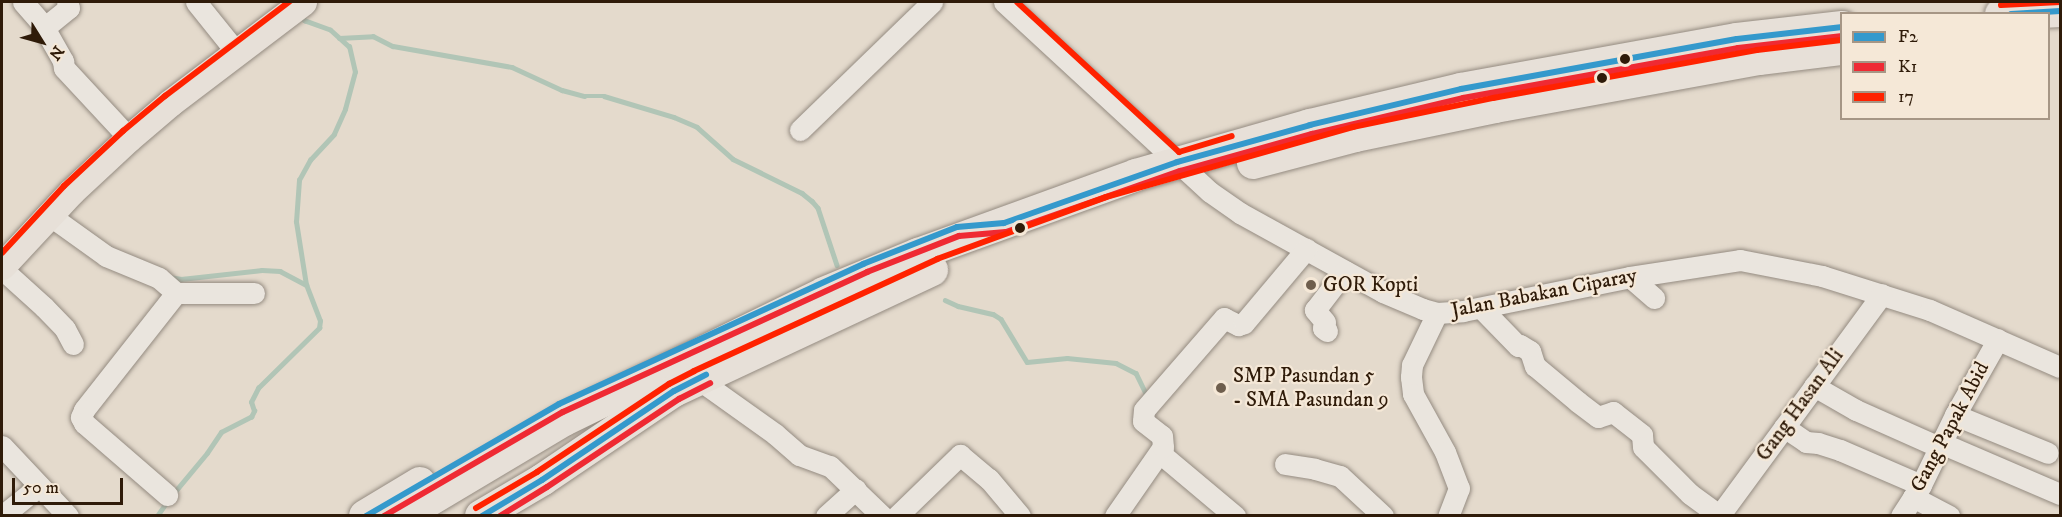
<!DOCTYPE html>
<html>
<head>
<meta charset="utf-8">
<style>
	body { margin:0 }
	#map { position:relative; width:2062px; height:517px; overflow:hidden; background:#e4dacc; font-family:"IM FELL DW Pica",serif }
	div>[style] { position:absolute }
	.stream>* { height:4.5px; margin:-2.25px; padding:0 2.25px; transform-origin:2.25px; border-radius:2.25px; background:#b1c5b6 }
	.roads { filter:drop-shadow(0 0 2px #948b81) drop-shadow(0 0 2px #948b81) }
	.minor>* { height:21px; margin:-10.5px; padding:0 10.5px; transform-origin:10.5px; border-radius:10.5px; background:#eae5de }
	.major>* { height:27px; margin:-13.5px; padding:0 13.5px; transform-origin:13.5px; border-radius:13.5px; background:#e7e0d8 }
	.highway>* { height:32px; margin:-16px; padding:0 16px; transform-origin:16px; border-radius:16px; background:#e7e0d8 }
	.bus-1>* { height:6px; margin:-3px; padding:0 3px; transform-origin:3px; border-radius:3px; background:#3499cc }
	.bus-2>* { height:6px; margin:-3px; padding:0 3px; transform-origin:3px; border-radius:3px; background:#ef2a33 }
	.bus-3>* { height:6px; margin:-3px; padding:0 3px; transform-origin:3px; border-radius:3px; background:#f20 }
	.dots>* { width:16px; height:16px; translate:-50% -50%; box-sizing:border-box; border:3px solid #f5e8d7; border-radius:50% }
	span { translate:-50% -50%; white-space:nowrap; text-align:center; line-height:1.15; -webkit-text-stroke:4.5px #f5e8d7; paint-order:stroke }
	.poi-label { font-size:21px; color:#2f1b09 }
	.left { translate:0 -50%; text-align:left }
	.street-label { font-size:21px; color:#2f1b09 }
	.frame { position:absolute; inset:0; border:3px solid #2f1b09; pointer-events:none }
	.legend { position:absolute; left:1840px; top:12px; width:210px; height:108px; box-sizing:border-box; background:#f5e8d7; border:2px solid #a69685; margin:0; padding:8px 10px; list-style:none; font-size:18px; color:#2f1b09 }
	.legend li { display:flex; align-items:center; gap:12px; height:30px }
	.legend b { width:30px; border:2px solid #a69685 }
	.north { position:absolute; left:12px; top:12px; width:60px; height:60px; -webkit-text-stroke:4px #f5e8d7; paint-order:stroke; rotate:127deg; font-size:16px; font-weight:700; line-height:24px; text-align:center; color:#2f1b09 }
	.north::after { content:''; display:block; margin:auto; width:21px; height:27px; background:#2f1b09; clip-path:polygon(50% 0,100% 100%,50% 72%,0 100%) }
	.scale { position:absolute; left:12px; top:478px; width:111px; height:27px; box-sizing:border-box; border:3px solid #2f1b09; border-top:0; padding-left:8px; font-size:18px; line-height:21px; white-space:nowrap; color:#2f1b09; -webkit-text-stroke:4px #f5e8d7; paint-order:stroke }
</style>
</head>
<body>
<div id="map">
	<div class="stream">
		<div style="left:339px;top:38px;width:34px;rotate:-3deg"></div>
		<div style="left:373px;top:36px;width:22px;rotate:27deg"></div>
		<div style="left:393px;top:46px;width:121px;rotate:10deg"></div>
		<div style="left:512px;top:67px;width:55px;rotate:24.7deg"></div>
		<div style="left:562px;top:90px;width:23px;rotate:15deg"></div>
		<div style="left:584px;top:96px;width:20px"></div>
		<div style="left:604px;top:96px;width:73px;rotate:16.7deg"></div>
		<div style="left:674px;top:117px;width:25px;rotate:23deg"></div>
		<div style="left:697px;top:127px;width:48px;rotate:41.6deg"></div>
		<div style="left:733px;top:159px;width:77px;rotate:26.2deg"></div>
		<div style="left:802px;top:193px;width:13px;rotate:39deg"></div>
		<div style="left:812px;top:201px;width:9px;rotate:49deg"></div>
		<div style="left:818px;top:208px;width:60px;rotate:71.6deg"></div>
		<div style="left:169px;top:277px;width:12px;rotate:9deg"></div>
		<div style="left:181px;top:279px;width:81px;rotate:-6.3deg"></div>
		<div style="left:262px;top:270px;width:18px;rotate:3deg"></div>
		<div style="left:280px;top:271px;width:30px;rotate:28deg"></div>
		<div style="left:945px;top:300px;width:14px;rotate:25deg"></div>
		<div style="left:958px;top:306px;width:36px;rotate:13deg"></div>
		<div style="left:993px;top:314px;width:9px;rotate:32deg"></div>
		<div style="left:1001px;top:319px;width:50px;rotate:58.8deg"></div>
		<div style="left:1027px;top:362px;width:40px;rotate:-5.7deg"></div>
		<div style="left:1067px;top:358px;width:49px;rotate:5.8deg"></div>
		<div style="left:1116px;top:363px;width:22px;rotate:27deg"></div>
		<div style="left:1136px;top:373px;width:25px;rotate:64deg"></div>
		<div style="left:173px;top:494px;width:53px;rotate:-50.3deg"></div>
		<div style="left:207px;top:453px;width:25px;rotate:-56deg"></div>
		<div style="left:221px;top:432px;width:34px;rotate:-27deg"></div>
		<div style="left:251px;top:417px;width:7px;rotate:-63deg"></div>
		<div style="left:254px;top:411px;width:9px;rotate:-108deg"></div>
		<div style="left:251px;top:402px;width:16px;rotate:-63deg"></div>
		<div style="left:258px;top:388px;width:86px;rotate:-44.5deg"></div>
		<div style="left:319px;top:328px;width:7px;rotate:-82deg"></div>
		<div style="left:320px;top:321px;width:39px;rotate:-111deg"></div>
		<div style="left:306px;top:285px;width:64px;rotate:-99deg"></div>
		<div style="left:296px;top:222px;width:42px;rotate:-85.9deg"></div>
		<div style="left:299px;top:180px;width:23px;rotate:-61deg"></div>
		<div style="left:310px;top:160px;width:35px;rotate:-47deg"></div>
		<div style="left:334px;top:134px;width:27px;rotate:-66deg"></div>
		<div style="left:345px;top:109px;width:38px;rotate:-75deg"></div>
		<div style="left:355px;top:72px;width:26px;rotate:-103deg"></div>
		<div style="left:349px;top:47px;width:25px;rotate:-138deg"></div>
		<div style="left:330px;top:30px;width:27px;rotate:-160deg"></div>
		<div style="left:305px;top:21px;width:8px;rotate:-140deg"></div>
		<div style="left:157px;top:516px;width:19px;rotate:-55deg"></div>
	</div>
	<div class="roads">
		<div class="minor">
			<div style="left:23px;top:2px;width:29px;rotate:49deg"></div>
			<div style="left:42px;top:24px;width:43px;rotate:60.4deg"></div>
			<div style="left:63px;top:61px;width:7px;rotate:82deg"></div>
			<div style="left:64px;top:68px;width:96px;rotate:47.1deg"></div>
			<div style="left:196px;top:2px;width:65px;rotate:51.2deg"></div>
			<div style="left:1004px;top:2px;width:280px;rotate:42.7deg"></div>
			<div style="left:1210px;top:192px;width:37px;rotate:35deg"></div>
			<div style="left:1240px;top:213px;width:163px;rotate:28.9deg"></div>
			<div style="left:1383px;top:292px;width:43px;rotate:23deg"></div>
			<div style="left:1423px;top:309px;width:15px;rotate:16deg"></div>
			<div style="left:1437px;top:313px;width:26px;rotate:-4deg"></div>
			<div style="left:1463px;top:311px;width:170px;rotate:-11.5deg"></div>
			<div style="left:1630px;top:277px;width:111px;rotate:-8.8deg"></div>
			<div style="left:1740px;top:260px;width:84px;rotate:11deg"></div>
			<div style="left:1822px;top:276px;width:113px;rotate:17.5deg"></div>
			<div style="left:1930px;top:310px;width:142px;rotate:23.7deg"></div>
			<div style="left:44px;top:28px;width:32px;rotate:-39deg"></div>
			<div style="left:69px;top:8px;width:6px;rotate:-108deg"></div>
			<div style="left:800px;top:130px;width:184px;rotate:-44.1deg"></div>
			<div style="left:49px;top:215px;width:70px;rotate:35.7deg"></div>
			<div style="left:106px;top:256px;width:57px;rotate:22.5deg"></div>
			<div style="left:159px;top:278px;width:23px;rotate:41deg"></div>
			<div style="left:176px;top:293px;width:149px;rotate:128.2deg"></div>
			<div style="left:84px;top:410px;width:8px;rotate:113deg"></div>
			<div style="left:81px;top:417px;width:7px;rotate:63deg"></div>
			<div style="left:84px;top:423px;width:110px;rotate:40.9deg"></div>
			<div style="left:2px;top:269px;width:57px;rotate:42.1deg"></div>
			<div style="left:44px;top:307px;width:30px;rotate:46deg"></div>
			<div style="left:65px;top:329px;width:17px;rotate:62deg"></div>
			<div style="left:1630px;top:277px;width:32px;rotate:41deg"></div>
			<div style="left:176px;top:293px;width:78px"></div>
			<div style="left:1481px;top:308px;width:53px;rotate:45.8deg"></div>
			<div style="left:1518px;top:346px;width:2px;rotate:-27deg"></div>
			<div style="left:1520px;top:345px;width:12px;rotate:31deg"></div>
			<div style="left:1530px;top:351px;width:16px;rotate:72deg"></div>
			<div style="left:1535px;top:366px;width:56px;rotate:39.9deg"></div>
			<div style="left:1578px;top:402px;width:25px;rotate:37deg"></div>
			<div style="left:1598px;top:417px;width:16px;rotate:-18deg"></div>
			<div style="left:1613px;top:412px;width:37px;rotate:38deg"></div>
			<div style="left:1642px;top:435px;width:12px;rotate:85deg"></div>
			<div style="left:1643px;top:447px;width:66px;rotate:45deg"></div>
			<div style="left:1690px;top:494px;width:36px;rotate:36deg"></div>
			<div style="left:1437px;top:313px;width:58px;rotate:115.7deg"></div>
			<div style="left:1412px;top:365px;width:12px;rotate:95deg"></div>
			<div style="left:1411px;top:377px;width:17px;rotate:83deg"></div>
			<div style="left:1413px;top:394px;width:66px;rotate:61.1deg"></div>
			<div style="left:1445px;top:452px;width:39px;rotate:69deg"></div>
			<div style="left:1459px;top:488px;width:30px;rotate:111deg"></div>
			<div style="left:1327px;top:331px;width:5px;rotate:-143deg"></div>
			<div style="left:1323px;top:328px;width:6px;rotate:-72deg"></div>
			<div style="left:1325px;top:322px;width:16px;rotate:-130deg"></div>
			<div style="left:1315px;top:310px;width:49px;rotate:-52.4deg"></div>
			<div style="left:698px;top:379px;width:95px;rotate:35.5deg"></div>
			<div style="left:775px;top:434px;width:32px;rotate:41deg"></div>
			<div style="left:799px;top:455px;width:33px;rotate:20deg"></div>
			<div style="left:830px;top:466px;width:72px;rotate:43.9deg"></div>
			<div style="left:1814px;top:386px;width:48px;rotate:29.7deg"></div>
			<div style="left:1856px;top:410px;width:91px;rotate:24deg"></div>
			<div style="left:1955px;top:415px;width:100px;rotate:22.2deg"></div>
			<div style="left:1784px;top:427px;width:27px;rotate:34deg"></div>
			<div style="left:1806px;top:442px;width:12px;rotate:5deg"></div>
			<div style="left:1818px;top:443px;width:23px;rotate:18deg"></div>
			<div style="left:1840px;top:450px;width:88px;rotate:23.4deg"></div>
			<div style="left:1941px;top:443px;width:129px;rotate:23.2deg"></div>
			<div style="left:2px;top:446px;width:96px;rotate:46.7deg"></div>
			<div style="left:1161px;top:454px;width:97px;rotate:40deg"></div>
			<div style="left:1285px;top:464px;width:30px;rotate:9deg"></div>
			<div style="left:1315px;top:469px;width:26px;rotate:16deg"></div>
			<div style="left:1340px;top:476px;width:59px;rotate:42.9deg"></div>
			<div style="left:1913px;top:497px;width:41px;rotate:27.8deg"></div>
			<div style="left:2px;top:516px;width:48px;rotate:-39deg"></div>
			<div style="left:826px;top:516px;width:40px;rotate:-42deg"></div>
			<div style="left:897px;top:516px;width:88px;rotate:-44.1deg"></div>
			<div style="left:960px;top:455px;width:38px;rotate:40deg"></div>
			<div style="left:989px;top:479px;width:48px;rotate:50deg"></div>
			<div style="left:1115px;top:516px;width:84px;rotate:-55.2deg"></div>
			<div style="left:1163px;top:447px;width:11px;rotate:-95deg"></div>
			<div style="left:1162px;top:436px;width:24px;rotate:-142deg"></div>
			<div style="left:1143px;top:421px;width:11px;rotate:-85deg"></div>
			<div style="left:1144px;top:410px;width:122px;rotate:-49deg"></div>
			<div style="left:1224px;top:318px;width:16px;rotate:27deg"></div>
			<div style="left:1238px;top:325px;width:6px;rotate:-18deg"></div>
			<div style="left:1244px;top:323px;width:97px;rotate:-50deg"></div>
			<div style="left:1719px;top:516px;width:275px;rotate:-53.7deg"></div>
			<div style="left:1901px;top:516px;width:37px;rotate:-57deg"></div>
			<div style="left:1921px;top:485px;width:78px;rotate:-64.1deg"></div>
			<div style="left:1955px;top:415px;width:87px;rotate:-60.5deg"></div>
		</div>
		<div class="major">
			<div style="left:2px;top:266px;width:101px;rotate:-47deg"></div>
			<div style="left:71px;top:192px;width:79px;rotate:-43deg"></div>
			<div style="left:129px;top:138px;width:54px;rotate:-40.5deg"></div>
			<div style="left:170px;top:103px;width:167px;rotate:-37.2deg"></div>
		</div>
		<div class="highway">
			<div style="left:2001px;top:14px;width:59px;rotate:-2.9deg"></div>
			<div style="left:1253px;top:163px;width:106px;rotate:-14.8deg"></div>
			<div style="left:1355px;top:136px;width:143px;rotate:-11.7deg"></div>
			<div style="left:1495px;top:107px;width:268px;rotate:-10.3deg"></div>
			<div style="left:1759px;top:59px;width:84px;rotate:-6.9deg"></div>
			<div style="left:365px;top:516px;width:64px;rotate:-31deg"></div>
			<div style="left:403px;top:516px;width:187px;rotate:-30.8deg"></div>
			<div style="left:564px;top:420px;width:289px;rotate:-26deg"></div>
			<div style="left:824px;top:293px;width:102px;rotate:-22.5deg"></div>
			<div style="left:918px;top:254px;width:232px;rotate:-19.9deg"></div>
			<div style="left:1136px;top:175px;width:181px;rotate:-16deg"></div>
			<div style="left:1310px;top:125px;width:155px;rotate:-13.4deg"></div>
			<div style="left:1461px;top:89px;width:280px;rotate:-10.3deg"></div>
			<div style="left:1737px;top:39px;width:106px;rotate:-6.5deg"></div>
			<div style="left:481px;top:516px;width:71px;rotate:-30.5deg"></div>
			<div style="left:542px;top:480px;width:159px;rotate:-34deg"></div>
			<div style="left:674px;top:391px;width:285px;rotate:-25.1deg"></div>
		</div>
	</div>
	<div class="bus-1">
		<div style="left:2011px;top:14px;width:49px;rotate:-3.5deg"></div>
		<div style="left:366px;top:516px;width:223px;rotate:-30.1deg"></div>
		<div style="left:559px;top:404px;width:335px;rotate:-24.7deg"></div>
		<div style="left:863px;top:264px;width:101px;rotate:-21.5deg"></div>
		<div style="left:957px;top:227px;width:47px;rotate:-4.9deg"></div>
		<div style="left:1004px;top:223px;width:183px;rotate:-19.4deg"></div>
		<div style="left:1177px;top:162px;width:138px;rotate:-15.5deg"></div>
		<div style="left:1310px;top:125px;width:155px;rotate:-13.4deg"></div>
		<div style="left:1461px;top:89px;width:280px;rotate:-10.3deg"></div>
		<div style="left:1737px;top:39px;width:106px;rotate:-6.5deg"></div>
		<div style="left:482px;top:516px;width:70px;rotate:-31deg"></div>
		<div style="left:542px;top:480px;width:159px;rotate:-34deg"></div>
		<div style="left:674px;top:391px;width:36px;rotate:-27deg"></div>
	</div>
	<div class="bus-2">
		<div style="left:384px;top:516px;width:207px;rotate:-30.2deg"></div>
		<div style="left:563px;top:412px;width:335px;rotate:-24.7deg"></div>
		<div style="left:867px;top:272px;width:99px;rotate:-21.4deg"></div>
		<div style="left:959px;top:236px;width:47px;rotate:-4.9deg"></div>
		<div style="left:1006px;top:232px;width:184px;rotate:-19.3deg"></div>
		<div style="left:1180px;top:171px;width:137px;rotate:-15.7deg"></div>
		<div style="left:1312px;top:134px;width:155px;rotate:-13.4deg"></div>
		<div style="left:1463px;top:98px;width:280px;rotate:-10.3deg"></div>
		<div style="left:1738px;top:48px;width:105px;rotate:-6.6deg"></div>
		<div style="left:500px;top:516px;width:55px;rotate:-31.7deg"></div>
		<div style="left:547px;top:487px;width:159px;rotate:-33.7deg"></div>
		<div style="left:679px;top:399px;width:35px;rotate:-27deg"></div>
	</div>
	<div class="bus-3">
		<div style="left:1017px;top:2px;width:221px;rotate:42.8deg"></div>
		<div style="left:1179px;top:152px;width:55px;rotate:-16.8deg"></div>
		<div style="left:2001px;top:5px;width:59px;rotate:-2.9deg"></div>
		<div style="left:2px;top:253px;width:91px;rotate:-47.2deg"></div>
		<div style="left:64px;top:186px;width:81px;rotate:-43deg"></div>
		<div style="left:123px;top:131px;width:55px;rotate:-39.8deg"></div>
		<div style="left:165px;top:96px;width:156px;rotate:-37.2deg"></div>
		<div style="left:476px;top:508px;width:71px;rotate:-30.5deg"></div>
		<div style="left:537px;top:472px;width:159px;rotate:-33.7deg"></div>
		<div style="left:669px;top:384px;width:28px;rotate:-27deg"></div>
		<div style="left:694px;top:371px;width:268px;rotate:-24.7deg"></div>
		<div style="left:937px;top:259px;width:180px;rotate:-20.1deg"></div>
		<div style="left:1106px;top:197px;width:257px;rotate:-15.8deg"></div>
		<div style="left:1353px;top:127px;width:143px;rotate:-11.7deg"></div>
		<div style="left:1493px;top:98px;width:268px;rotate:-10.3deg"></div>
		<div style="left:1757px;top:50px;width:85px;rotate:-6.8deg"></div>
	</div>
	<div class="dots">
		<div style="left:1625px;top:59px;background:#2f1b09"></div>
		<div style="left:1602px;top:78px;background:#2f1b09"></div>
		<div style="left:1020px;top:228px;background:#2f1b09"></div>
		<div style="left:1311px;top:285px;background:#6e5e4d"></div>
		<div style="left:1221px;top:388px;background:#6e5e4d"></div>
	</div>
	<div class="poi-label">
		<span class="left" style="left:1323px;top:285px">GOR Kopti</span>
		<span class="left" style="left:1233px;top:388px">SMP Pasundan 5<br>- SMA Pasundan 9</span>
	</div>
	<div class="street-label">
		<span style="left:1544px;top:293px;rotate:-11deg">Jalan Babakan Ciparay</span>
		<span style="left:1800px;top:405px;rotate:-54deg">Gang Hasan Ali</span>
		<span style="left:1950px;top:427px;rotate:-62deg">Gang Papak Abid</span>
	</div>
	<div class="frame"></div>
	<ul class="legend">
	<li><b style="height:8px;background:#3499cc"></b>F2</li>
	<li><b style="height:8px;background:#ef2a33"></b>K1</li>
	<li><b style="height:8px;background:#f20"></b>17</li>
	</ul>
	<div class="north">N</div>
	<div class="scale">50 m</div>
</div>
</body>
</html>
